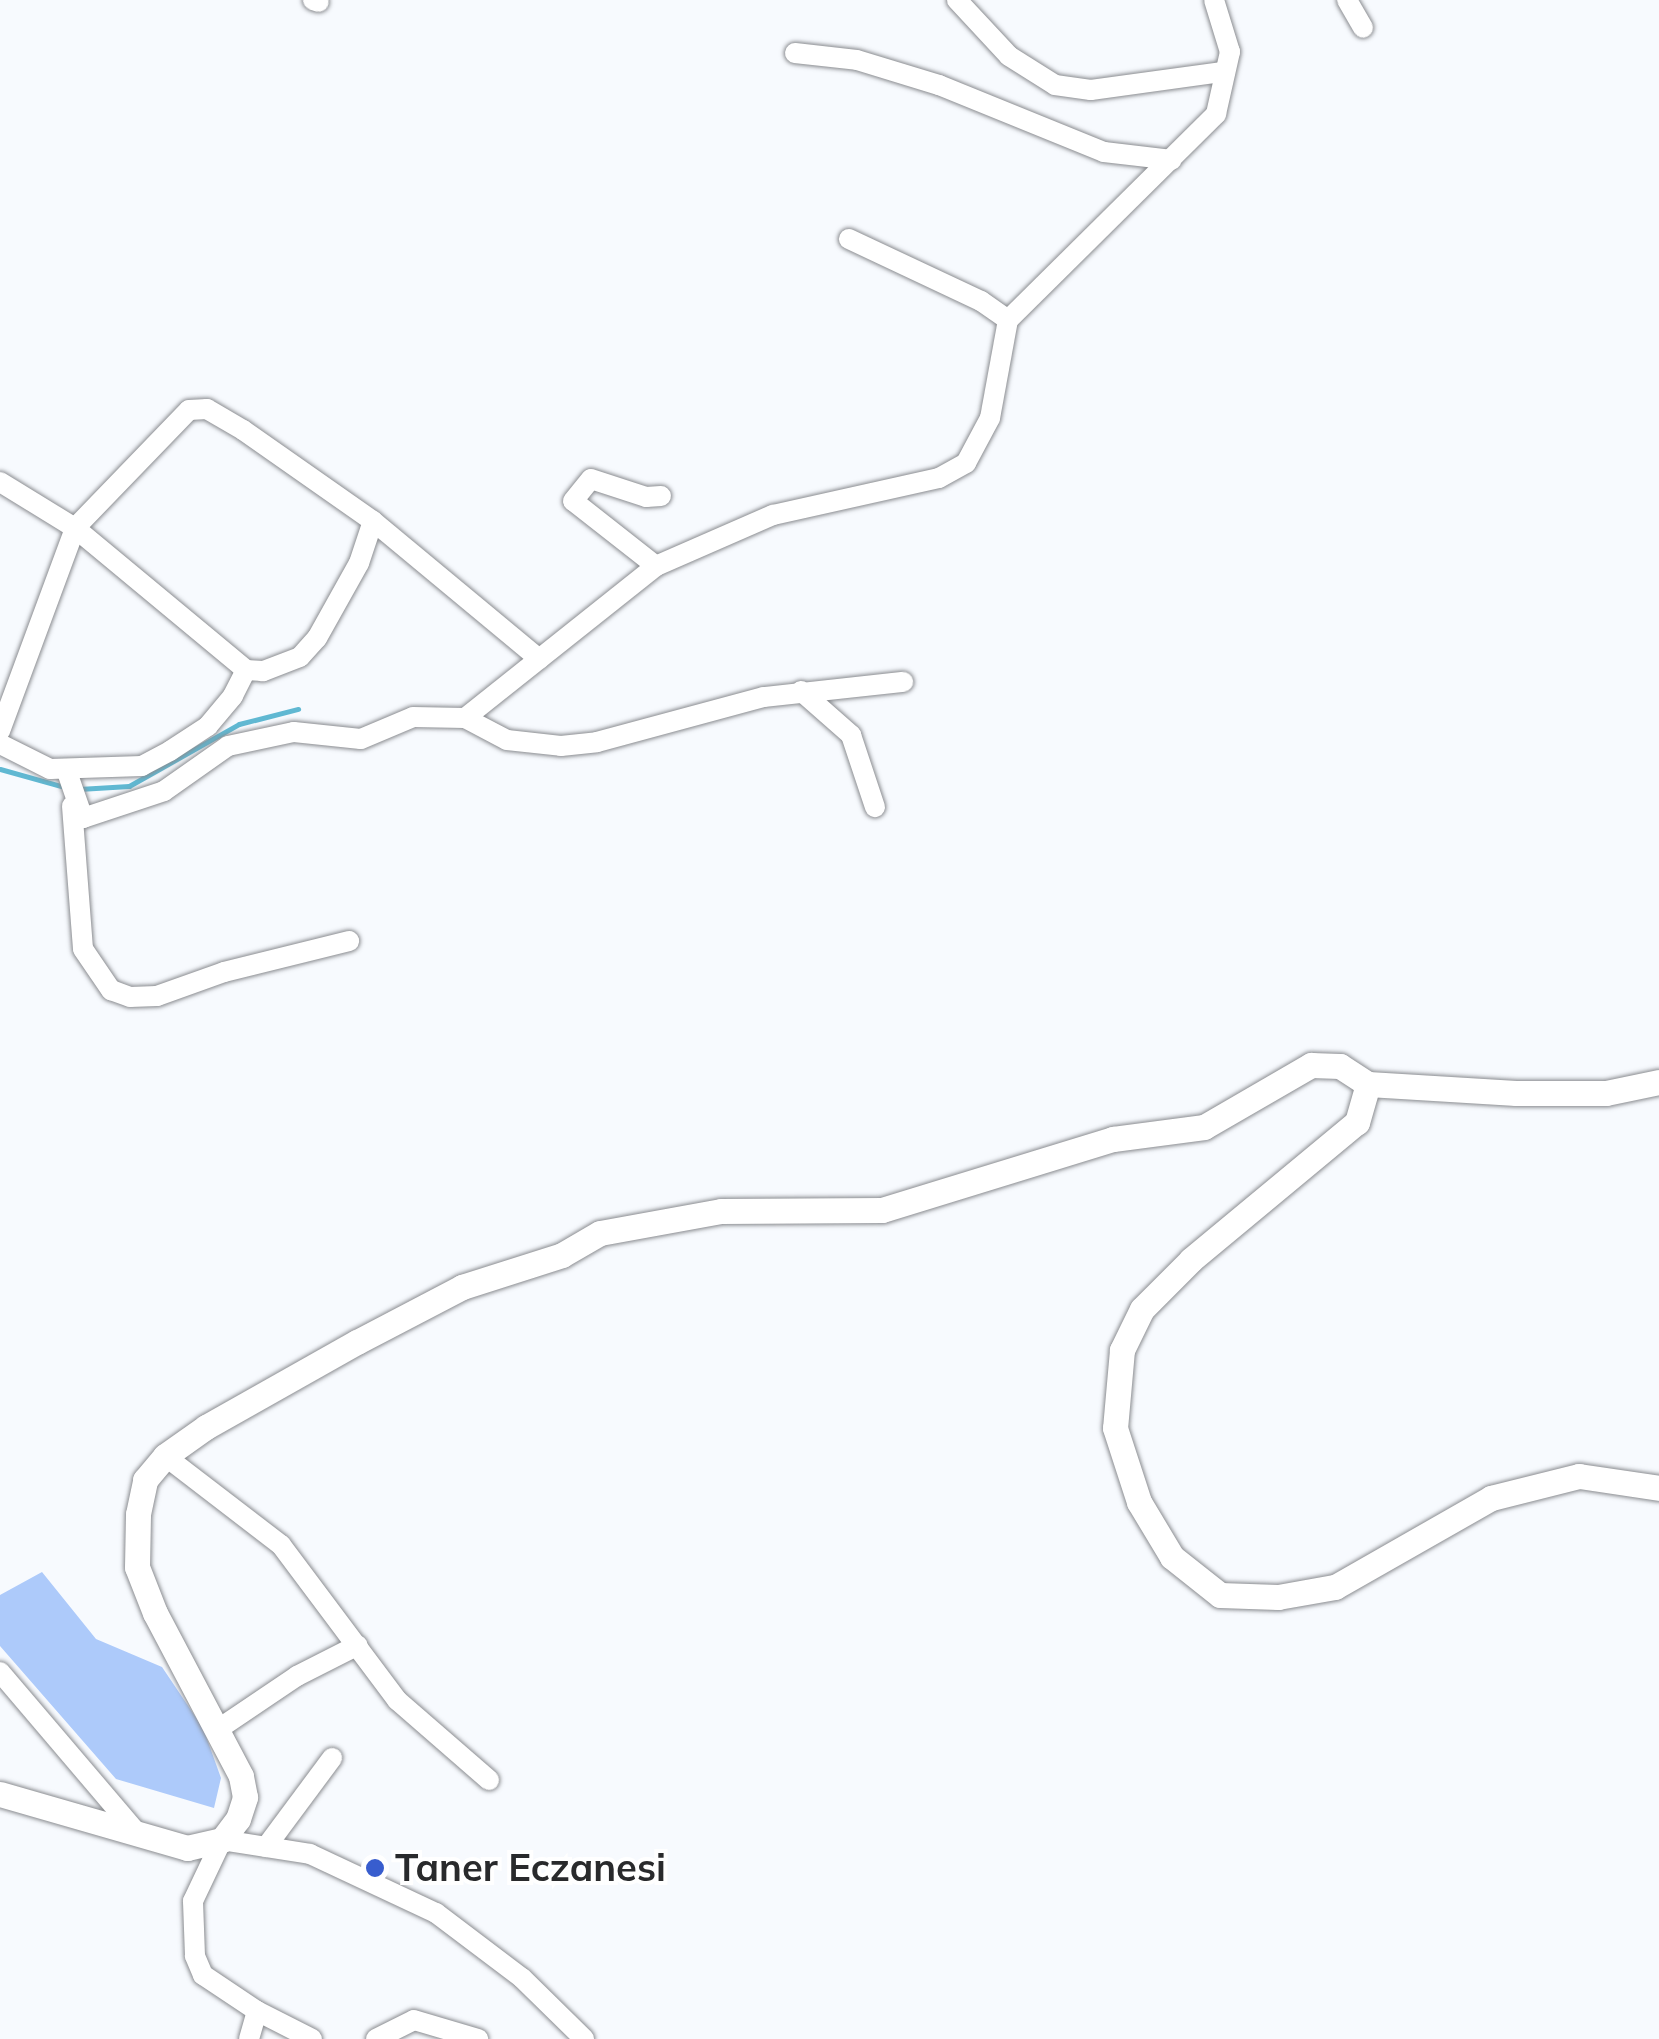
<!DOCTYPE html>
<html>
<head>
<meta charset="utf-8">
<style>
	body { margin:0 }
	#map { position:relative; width:1659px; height:2039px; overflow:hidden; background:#f7fafe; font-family:Mulish,sans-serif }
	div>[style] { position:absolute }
	.forest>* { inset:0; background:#adcafa }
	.stream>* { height:5px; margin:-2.5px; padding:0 2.5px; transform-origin:2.5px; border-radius:2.5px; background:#60b8d2 }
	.roads { filter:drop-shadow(0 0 2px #8a8c90) drop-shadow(0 0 2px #8a8c90) }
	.minor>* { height:20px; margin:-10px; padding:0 10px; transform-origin:10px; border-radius:10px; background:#fff }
	.tertiary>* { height:25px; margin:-12.5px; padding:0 12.5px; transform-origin:12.5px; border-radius:12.5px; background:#fff }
	.dots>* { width:28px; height:28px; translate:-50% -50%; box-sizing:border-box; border:5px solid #fff; border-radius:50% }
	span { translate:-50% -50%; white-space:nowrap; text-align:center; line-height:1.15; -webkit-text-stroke:8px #fff; paint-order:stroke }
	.poi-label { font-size:38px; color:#292a2c; font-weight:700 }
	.left { translate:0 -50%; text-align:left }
</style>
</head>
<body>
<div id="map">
	<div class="forest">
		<div style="clip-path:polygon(42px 1572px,96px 1639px,162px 1667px,203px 1728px,221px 1778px,214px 1808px,116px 1779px,0 1646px,0 1595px)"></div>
	</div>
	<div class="stream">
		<div style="left:0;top:769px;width:71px;rotate:15.6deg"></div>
		<div style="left:79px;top:789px;width:50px;rotate:-3.4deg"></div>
		<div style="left:129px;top:786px;width:126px;rotate:-29.4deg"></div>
		<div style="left:239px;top:724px;width:61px;rotate:-14.3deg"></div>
	</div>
	<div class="roads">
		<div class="minor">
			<div style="left:313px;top:0;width:6px;rotate:18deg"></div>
			<div style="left:957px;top:0;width:76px;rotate:47.1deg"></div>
			<div style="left:1009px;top:56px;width:54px;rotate:32.2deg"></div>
			<div style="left:1055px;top:85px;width:36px;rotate:8deg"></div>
			<div style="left:1091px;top:90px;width:133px;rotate:-7.8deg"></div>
			<div style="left:1347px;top:0;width:32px;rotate:60deg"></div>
			<div style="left:795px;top:53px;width:62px;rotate:6.4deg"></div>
			<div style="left:857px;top:60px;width:86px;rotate:17deg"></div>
			<div style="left:939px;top:85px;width:178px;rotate:22.1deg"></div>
			<div style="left:1104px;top:152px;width:68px;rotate:6.7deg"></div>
			<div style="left:849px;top:239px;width:146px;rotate:25.2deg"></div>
			<div style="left:981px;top:301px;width:33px;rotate:35deg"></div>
			<div style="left:0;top:482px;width:88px;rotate:31.5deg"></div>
			<div style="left:75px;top:528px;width:222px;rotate:39.7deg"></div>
			<div style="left:373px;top:521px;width:216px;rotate:39.7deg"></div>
			<div style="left:656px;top:566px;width:105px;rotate:-141.9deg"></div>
			<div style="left:573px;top:501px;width:28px;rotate:-51deg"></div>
			<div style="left:591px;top:479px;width:58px;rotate:18.1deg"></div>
			<div style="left:646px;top:497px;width:15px;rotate:-4deg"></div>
			<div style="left:801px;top:691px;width:67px;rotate:41.3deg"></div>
			<div style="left:851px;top:735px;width:76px;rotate:71.6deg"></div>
			<div style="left:465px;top:718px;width:47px;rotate:27.6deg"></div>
			<div style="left:507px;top:740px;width:54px;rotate:6.3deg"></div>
			<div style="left:561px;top:746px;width:36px;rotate:-6deg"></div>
			<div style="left:597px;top:742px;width:173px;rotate:-15.1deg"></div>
			<div style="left:764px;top:697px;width:140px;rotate:-6.2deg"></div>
			<div style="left:0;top:731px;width:216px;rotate:-69.7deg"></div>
			<div style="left:75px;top:528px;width:164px;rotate:-46deg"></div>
			<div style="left:189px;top:410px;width:18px;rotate:-3deg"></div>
			<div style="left:207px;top:409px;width:42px;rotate:30.3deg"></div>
			<div style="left:243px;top:430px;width:159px;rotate:35deg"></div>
			<div style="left:373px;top:521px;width:44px;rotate:108.4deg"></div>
			<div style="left:359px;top:563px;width:86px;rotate:119.2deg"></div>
			<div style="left:317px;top:638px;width:25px;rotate:132deg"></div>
			<div style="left:300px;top:657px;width:40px;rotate:159deg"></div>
			<div style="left:263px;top:671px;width:17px;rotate:-177deg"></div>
			<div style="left:246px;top:670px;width:29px;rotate:117deg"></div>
			<div style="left:233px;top:696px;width:39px;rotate:130deg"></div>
			<div style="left:208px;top:726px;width:45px;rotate:146.7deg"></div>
			<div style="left:170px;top:751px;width:32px;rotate:152deg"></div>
			<div style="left:142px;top:766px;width:92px;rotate:178.1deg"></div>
			<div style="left:50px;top:769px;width:56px;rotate:-153.4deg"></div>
			<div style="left:66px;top:769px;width:52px;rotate:70.9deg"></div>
			<div style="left:83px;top:818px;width:85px;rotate:-18.4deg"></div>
			<div style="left:164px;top:791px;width:78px;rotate:-35.1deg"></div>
			<div style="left:228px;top:746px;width:67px;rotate:-12deg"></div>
			<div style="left:294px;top:732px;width:67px;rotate:6deg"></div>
			<div style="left:361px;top:739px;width:56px;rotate:-22.9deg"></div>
			<div style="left:413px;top:717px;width:52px;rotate:1.1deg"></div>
			<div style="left:465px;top:718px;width:244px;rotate:-38.5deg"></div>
			<div style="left:656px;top:566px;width:128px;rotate:-23.6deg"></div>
			<div style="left:773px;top:515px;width:170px;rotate:-12.6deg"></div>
			<div style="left:939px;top:478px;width:31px;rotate:-29deg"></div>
			<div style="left:966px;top:463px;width:51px;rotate:-61.9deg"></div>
			<div style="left:990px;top:418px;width:100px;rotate:-79.6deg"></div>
			<div style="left:1008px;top:320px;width:293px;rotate:-44.7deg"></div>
			<div style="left:1216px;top:114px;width:64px;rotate:-77.3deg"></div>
			<div style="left:1230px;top:52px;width:54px;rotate:-107.1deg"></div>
			<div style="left:72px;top:806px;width:143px;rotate:85.6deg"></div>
			<div style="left:83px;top:949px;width:50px;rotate:55.7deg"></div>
			<div style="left:111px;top:990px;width:20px;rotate:20deg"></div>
			<div style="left:130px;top:997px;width:27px;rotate:-2deg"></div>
			<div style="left:157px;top:996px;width:71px;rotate:-19.7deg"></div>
			<div style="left:224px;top:972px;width:129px;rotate:-13.9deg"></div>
			<div style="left:165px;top:1456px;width:146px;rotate:37.5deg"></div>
			<div style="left:281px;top:1545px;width:194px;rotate:53.2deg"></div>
			<div style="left:397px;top:1700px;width:122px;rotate:41deg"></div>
			<div style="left:0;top:1672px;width:210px;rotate:49.6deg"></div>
			<div style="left:217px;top:1730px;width:97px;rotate:-34deg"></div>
			<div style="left:297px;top:1676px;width:68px;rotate:-26.9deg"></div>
			<div style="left:266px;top:1847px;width:111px;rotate:-53.4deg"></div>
			<div style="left:249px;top:2039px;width:29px;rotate:-74deg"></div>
			<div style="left:312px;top:2039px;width:62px;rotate:-153deg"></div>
			<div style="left:257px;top:2011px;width:65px;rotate:-146.3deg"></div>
			<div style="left:203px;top:1975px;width:21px;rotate:-113deg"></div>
			<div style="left:195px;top:1956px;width:55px;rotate:-92.1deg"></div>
			<div style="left:193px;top:1901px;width:68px;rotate:-64.6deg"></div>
			<div style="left:222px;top:1840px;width:89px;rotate:9deg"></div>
			<div style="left:310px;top:1854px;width:139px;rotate:25.1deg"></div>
			<div style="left:436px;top:1913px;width:108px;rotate:37.1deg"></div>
			<div style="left:522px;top:1978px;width:87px;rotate:44.5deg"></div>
			<div style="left:376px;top:2039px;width:42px;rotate:-26.6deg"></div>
			<div style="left:414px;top:2020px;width:67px;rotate:16.5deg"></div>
		</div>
		<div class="tertiary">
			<div style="left:1368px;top:1084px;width:148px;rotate:3.5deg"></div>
			<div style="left:1516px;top:1093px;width:90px"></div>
			<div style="left:1606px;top:1093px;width:54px;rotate:-11.7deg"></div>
			<div style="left:0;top:1794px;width:195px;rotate:16.1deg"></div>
			<div style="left:187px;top:1848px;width:36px;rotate:-13deg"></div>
			<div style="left:222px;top:1840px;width:26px;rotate:-53deg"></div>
			<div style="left:238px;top:1819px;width:23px;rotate:-72deg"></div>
			<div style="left:245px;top:1797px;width:21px;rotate:-101deg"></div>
			<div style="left:241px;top:1776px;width:184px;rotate:-117.8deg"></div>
			<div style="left:155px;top:1613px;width:49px;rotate:-111.4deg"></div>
			<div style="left:137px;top:1567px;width:53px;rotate:-88.9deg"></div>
			<div style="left:138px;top:1514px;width:35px;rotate:-78deg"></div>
			<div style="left:145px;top:1480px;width:31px;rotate:-50deg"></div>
			<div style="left:165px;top:1456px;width:50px;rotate:-35.3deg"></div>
			<div style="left:206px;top:1427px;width:173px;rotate:-29.4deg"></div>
			<div style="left:357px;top:1342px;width:119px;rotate:-27.6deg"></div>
			<div style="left:462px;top:1287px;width:105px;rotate:-17.7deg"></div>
			<div style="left:562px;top:1255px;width:44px;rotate:-30.1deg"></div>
			<div style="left:600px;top:1233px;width:123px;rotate:-10.3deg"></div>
			<div style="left:721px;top:1211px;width:161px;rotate:-0.4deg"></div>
			<div style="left:882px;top:1210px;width:242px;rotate:-17.1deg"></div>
			<div style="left:1113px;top:1139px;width:92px;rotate:-7.5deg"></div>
			<div style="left:1204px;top:1127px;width:124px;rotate:-30.1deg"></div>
			<div style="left:1311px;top:1065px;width:29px;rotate:2deg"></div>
			<div style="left:1340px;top:1066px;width:33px;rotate:33deg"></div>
			<div style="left:1368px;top:1084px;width:40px;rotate:106deg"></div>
			<div style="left:1357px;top:1122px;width:216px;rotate:140.3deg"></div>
			<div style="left:1191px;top:1260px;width:69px;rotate:135deg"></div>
			<div style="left:1142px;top:1309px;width:46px;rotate:116deg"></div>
			<div style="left:1122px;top:1350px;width:78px;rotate:95.1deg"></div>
			<div style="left:1115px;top:1428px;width:78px;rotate:72deg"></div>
			<div style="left:1139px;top:1502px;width:64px;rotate:59deg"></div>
			<div style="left:1172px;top:1557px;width:61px;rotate:38.4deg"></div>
			<div style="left:1220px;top:1595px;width:58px;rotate:2deg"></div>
			<div style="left:1278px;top:1597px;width:58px;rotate:-10deg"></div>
			<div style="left:1335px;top:1587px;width:180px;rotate:-29.7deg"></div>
			<div style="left:1491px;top:1498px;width:91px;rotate:-14deg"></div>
			<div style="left:1579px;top:1476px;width:81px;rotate:8.5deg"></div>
		</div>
	</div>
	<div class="dots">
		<div style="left:375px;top:1868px;background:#385dce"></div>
	</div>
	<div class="poi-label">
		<span class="left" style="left:395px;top:1868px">Taner Eczanesi</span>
	</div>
</div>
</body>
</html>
